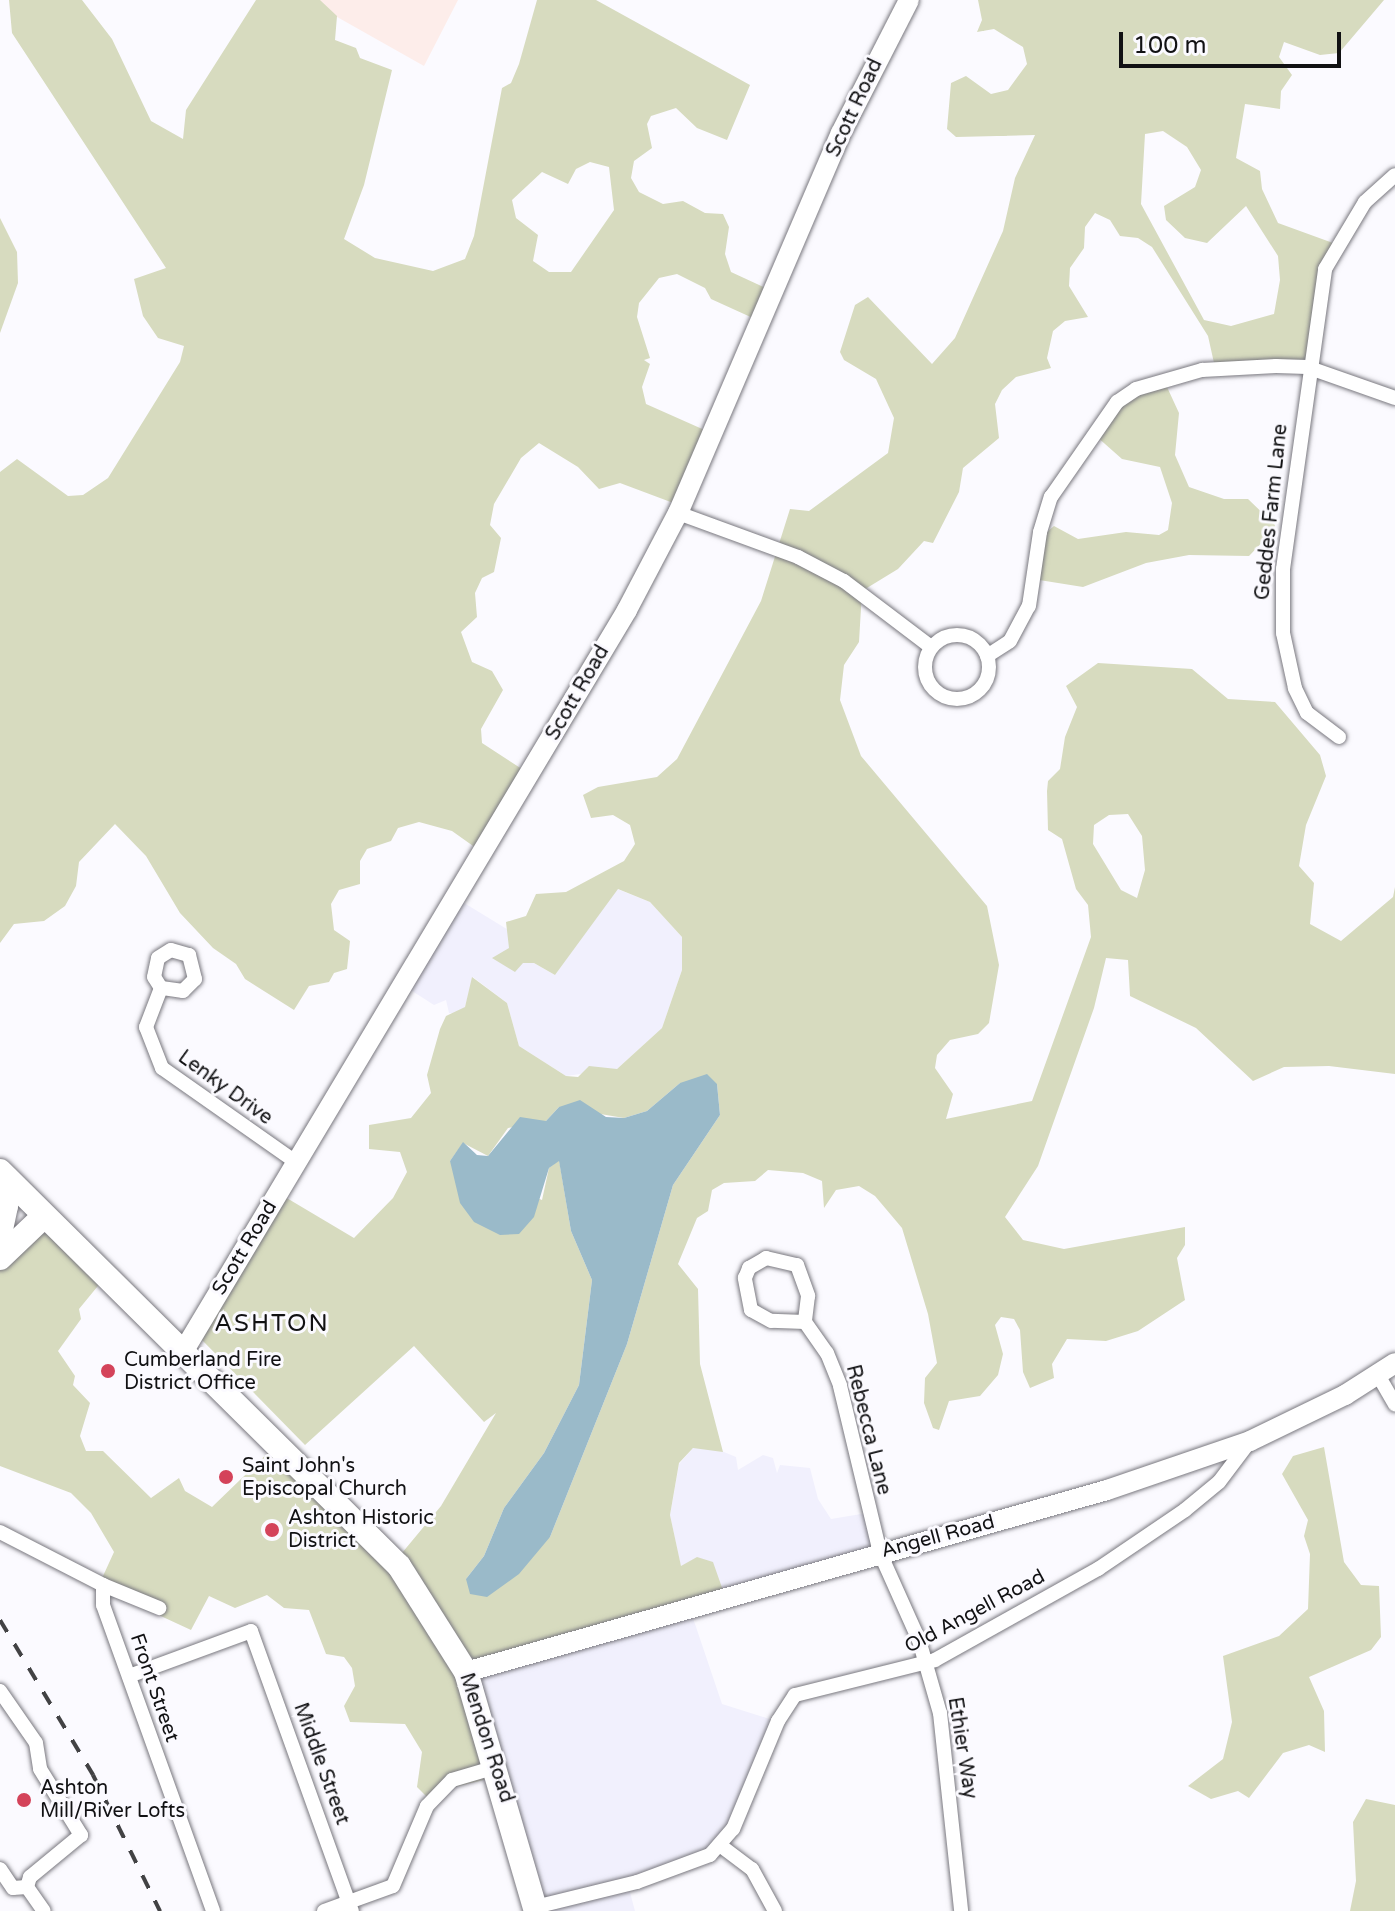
<!DOCTYPE html>
<html>
<head>
<meta charset="utf-8">
<style>
	body { margin:0 }
	#map { position:relative; width:1395px; height:1911px; overflow:hidden; background:#fbfaff; font-family:"Varela Round",sans-serif }
	div>[style] { position:absolute }
	.built>* { inset:0; background:#f1f0fd }
	.industrial>* { inset:0; background:#fdedea }
	.green>* { inset:0; background:#d7dbbf }
	.water>* { inset:0; background:#9abac9 }
	.roads { filter:drop-shadow(0 0 2px #79787f) drop-shadow(0 0 2px #79787f) }
	.street>* { height:14px; margin:-7px; padding:0 7px; transform-origin:7px; border-radius:7px; background:#fff }
	.street>.ring { margin:-7px; padding:0; box-sizing:content-box; background:none; border:14px solid #fff; border-radius:50% }
	.secondary>* { height:20px; margin:-10px; padding:0 10px; transform-origin:10px; border-radius:10px; background:#fff }
	.primary>* { height:24px; margin:-12px; padding:0 12px; transform-origin:12px; border-radius:12px; background:#fff }
	.rail>* { height:4px; margin-top:-2px; transform-origin:0; background:repeating-linear-gradient(90deg,#424244 0 14px,transparent 0 28px) }
	.dots>* { width:22px; height:22px; translate:-50% -50%; box-sizing:border-box; border:4px solid #fbfaff; border-radius:50% }
	span { translate:-50% -50%; white-space:nowrap; text-align:center; line-height:1.15; -webkit-text-stroke:6px #fbfaff; paint-order:stroke }
	.street-label { font-size:20px; color:#111113 }
	.poi-label { font-size:20px; color:#111113 }
	.left { translate:0 -50%; text-align:left }
	.quarter-label { font-size:24px; color:#111113; letter-spacing:2px }
	.scale { position:absolute; left:1119px; top:32px; width:222px; height:36px; box-sizing:border-box; border:4px solid #111113; border-top:0; padding-left:10px; font-size:24px; line-height:28px; white-space:nowrap; color:#111113; -webkit-text-stroke:6px #fbfaff; paint-order:stroke }
</style>
</head>
<body>
<div id="map">
	<div class="built">
		<div style="clip-path:polygon(617px 889px,650px 902px,682px 937px,682px 970px,662px 1028px,617px 1069px,566px 1076px,519px 1046px,507px 1003px,473px 977px,465px 1007px,456px 1014px,449px 1013px,446px 1000px,434px 1005px,409px 989px,456px 898px,510px 931px,509px 948px,523px 963px,534px 963px,555px 975px)"></div>
		<div style="clip-path:polygon(712px 1447px,736px 1457px,738px 1470px,763px 1455px,773px 1458px,777px 1473px,780px 1465px,810px 1468px,818px 1499px,831px 1519px,867px 1513px,878px 1556px,734px 1598px,690px 1564px,681px 1567px,670px 1515px,679px 1464px,693px 1448px)"></div>
		<div style="clip-path:polygon(693px 1618px,722px 1704px,776px 1721px,721px 1845px,628px 1885px,635px 1911px,536px 1911px,467px 1667px)"></div>
	</div>
	<div class="industrial">
		<div style="clip-path:polygon(307px 0,458px 0,424px 66px)"></div>
	</div>
	<div class="green">
		<div style="clip-path:polygon(evenodd,9px 0,82px 0,112px 39px,151px 121px,183px 139px,186px 110px,256px 0,320px 0,337px 16px,335px 40px,356px 48px,360px 58px,392px 70px,364px 185px,344px 239px,375px 258px,433px 271px,465px 259px,474px 236px,502px 88px,511px 83px,519px 64px,537px 0,596px 0,750px 85px,727px 140px,697px 128px,676px 108px,651px 116px,647px 124px,652px 148px,634px 161px,631px 178px,639px 192px,663px 204px,683px 201px,705px 213px,723px 214px,729px 227px,725px 254px,731px 272px,768px 289px,755px 319px,711px 299px,705px 288px,677px 274px,659px 278px,639px 303px,637px 317px,650px 358px,644px 360px,650px 364px,642px 387px,646px 404px,709px 432px,676px 504px,620px 483px,599px 489px,578px 467px,539px 443px,521px 458px,494px 504px,490px 525px,501px 538px,494px 572px,482px 578px,475px 593px,477px 617px,461px 632px,472px 662px,492px 671px,503px 690px,481px 729px,482px 743px,528px 773px,483px 853px,452px 831px,419px 822px,398px 828px,391px 841px,367px 849px,360px 861px,360px 884px,339px 890px,331px 904px,334px 930px,350px 941px,347px 969px,334px 973px,329px 982px,309px 986px,294px 1010px,245px 979px,236px 964px,213px 948px,180px 913px,146px 856px,115px 824px,79px 862px,76px 886px,65px 906px,44px 921px,14px 924px,0 943px,0 472px,17px 459px,68px 496px,83px 495px,108px 478px,180px 362px,184px 346px,158px 338px,143px 316px,134px 279px,166px 268px,12px 33px,9px 0,590px 162px,609px 167px,614px 210px,571px 272px,549px 272px,533px 261px,538px 235px,516px 218px,512px 200px,542px 172px,568px 184px,576px 169px,590px 162px)"></div>
		<div style="clip-path:polygon(evenodd,978px 0,1384px 0,1339px 53px,1320px 55px,1284px 42px,1279px 57px,1292px 75px,1281px 91px,1280px 109px,1245px 104px,1236px 158px,1260px 171px,1262px 189px,1278px 223px,1333px 243px,1308px 368px,1216px 372px,1208px 336px,1152px 247px,1138px 238px,1120px 236px,1110px 220px,1095px 213px,1085px 227px,1084px 248px,1070px 268px,1069px 286px,1088px 317px,1065px 321px,1053px 331px,1047px 358px,1051px 368px,1016px 377px,1002px 390px,995px 404px,999px 438px,963px 468px,959px 492px,933px 543px,924px 541px,898px 569px,862px 591px,859px 642px,844px 665px,840px 700px,861px 756px,987px 906px,999px 965px,989px 1023px,978px 1034px,950px 1040px,937px 1055px,935px 1068px,953px 1094px,946px 1119px,1032px 1101px,1091px 937px,1088px 905px,1076px 889px,1062px 839px,1048px 830px,1047px 791px,1048px 781px,1060px 769px,1065px 737px,1077px 707px,1066px 686px,1098px 663px,1192px 669px,1228px 699px,1275px 702px,1320px 755px,1326px 776px,1306px 825px,1299px 866px,1314px 883px,1310px 924px,1341px 941px,1393px 897px,1395px 887px,1395px 1074px,1329px 1066px,1284px 1067px,1253px 1081px,1196px 1028px,1130px 996px,1128px 960px,1106px 958px,1094px 1008px,1038px 1166px,1005px 1217px,1023px 1240px,1064px 1249px,1185px 1227px,1185px 1245px,1177px 1258px,1185px 1300px,1138px 1331px,1106px 1341px,1067px 1339px,1052px 1364px,1054px 1378px,1030px 1388px,1023px 1372px,1020px 1330px,1014px 1319px,1001px 1317px,995px 1325px,1003px 1354px,998px 1375px,980px 1396px,949px 1401px,939px 1430px,933px 1428px,924px 1403px,925px 1378px,937px 1363px,928px 1314px,902px 1228px,875px 1196px,859px 1186px,836px 1190px,824px 1208px,822px 1181px,803px 1173px,768px 1170px,755px 1181px,724px 1183px,712px 1190px,708px 1211px,697px 1218px,678px 1264px,698px 1289px,700px 1364px,723px 1452px,693px 1448px,679px 1463px,670px 1515px,681px 1566px,697px 1557px,713px 1562px,726px 1599px,467px 1667px,496px 1777px,455px 1787px,433px 1803px,417px 1787px,422px 1752px,405px 1724px,350px 1722px,344px 1706px,355px 1686px,352px 1668px,344px 1657px,326px 1654px,309px 1610px,284px 1608px,267px 1595px,235px 1608px,209px 1596px,191px 1630px,98px 1587px,114px 1552px,91px 1513px,71px 1493px,0 1466px,0 1266px,52px 1227px,102px 1281px,79px 1309px,81px 1319px,58px 1351px,75px 1376px,73px 1385px,90px 1403px,80px 1436px,86px 1451px,103px 1451px,151px 1498px,179px 1478px,185px 1491px,212px 1507px,275px 1446px,392px 1565px,441px 1506px,496px 1413px,484px 1422px,414px 1346px,305px 1445px,202px 1340px,285px 1197px,354px 1238px,393px 1198px,407px 1172px,400px 1152px,369px 1149px,369px 1125px,411px 1118px,431px 1093px,427px 1075px,440px 1029px,446px 1016px,465px 1007px,472px 977px,507px 1003px,519px 1046px,566px 1076px,578px 1077px,589px 1066px,617px 1069px,662px 1028px,682px 970px,682px 937px,650px 902px,618px 889px,555px 975px,534px 963px,523px 963px,515px 972px,492px 958px,509px 948px,506px 922px,526px 916px,536px 894px,566px 892px,624px 861px,635px 844px,630px 825px,613px 815px,591px 818px,583px 795px,598px 787px,657px 777px,677px 759px,761px 601px,790px 509px,809px 511px,888px 453px,894px 418px,876px 379px,844px 360px,840px 352px,855px 305px,868px 297px,932px 364px,955px 338px,1003px 231px,1015px 178px,1035px 135px,956px 137px,947px 129px,951px 83px,966px 76px,991px 94px,1008px 90px,1027px 64px,1023px 47px,994px 29px,977px 32px,982px 20px,978px 0,1163px 131px,1187px 147px,1201px 170px,1195px 187px,1164px 206px,1166px 220px,1185px 238px,1207px 243px,1246px 206px,1278px 256px,1280px 280px,1274px 314px,1231px 326px,1204px 320px,1141px 204px,1145px 134px,1163px 131px,978px 0,1128px 814px,1142px 836px,1145px 870px,1137px 898px,1121px 890px,1093px 844px,1094px 825px,1109px 815px,1128px 814px,978px 0,680px 1083px,717px 1084px,720px 1115px,673px 1185px,627px 1344px,550px 1537px,466px 1579px,484px 1556px,504px 1508px,544px 1453px,579px 1385px,592px 1280px,571px 1231px,559px 1160px,549px 1168px,542px 1200px,450px 1161px,463px 1143px,488px 1156px,508px 1128px,546px 1121px,559px 1107px,624px 1118px,647px 1111px,680px 1083px)"></div>
		<div style="clip-path:polygon(0 218px,17px 252px,18px 283px,0 333px)"></div>
		<div style="clip-path:polygon(1167px 387px,1179px 413px,1175px 455px,1189px 487px,1224px 499px,1248px 499px,1275px 525px,1273px 531px,1249px 556px,1189px 555px,1146px 563px,1083px 587px,1033px 579px,1039px 539px,1054px 526px,1078px 539px,1126px 532px,1159px 535px,1168px 530px,1172px 503px,1160px 467px,1122px 459px,1096px 436px,1115px 409px,1139px 392px)"></div>
		<div style="clip-path:polygon(1324px 1447px,1344px 1562px,1361px 1585px,1379px 1586px,1381px 1637px,1371px 1650px,1309px 1677px,1324px 1711px,1325px 1752px,1309px 1745px,1283px 1753px,1249px 1798px,1238px 1791px,1211px 1799px,1188px 1786px,1223px 1759px,1232px 1722px,1223px 1656px,1279px 1636px,1308px 1609px,1310px 1554px,1304px 1536px,1308px 1520px,1282px 1474px,1293px 1456px)"></div>
		<div style="clip-path:polygon(1366px 1799px,1395px 1805px,1395px 1911px,1350px 1911px,1356px 1881px,1353px 1822px)"></div>
	</div>
	<div class="water">
		<div style="clip-path:polygon(707px 1074px,717px 1084px,720px 1115px,673px 1185px,627px 1344px,550px 1537px,519px 1574px,487px 1597px,470px 1594px,466px 1579px,484px 1556px,504px 1508px,544px 1453px,579px 1385px,592px 1280px,571px 1231px,559px 1161px,549px 1168px,534px 1217px,519px 1234px,500px 1235px,474px 1222px,460px 1203px,450px 1161px,463px 1142px,477px 1155px,488px 1156px,520px 1117px,546px 1121px,559px 1107px,580px 1100px,606px 1117px,624px 1118px,647px 1111px,680px 1083px)"></div>
	</div>
	<div class="roads">
		<div class="street">
			<div style="left:678px;top:513px;width:128px;rotate:20.1deg"></div>
			<div style="left:798px;top:557px;width:52px;rotate:27.6deg"></div>
			<div style="left:844px;top:581px;width:109px;rotate:37.2deg"></div>
			<div class="ring" style="left:925px;top:635px;width:50px;height:50px"></div>
			<div style="left:987px;top:656px;width:27px;rotate:-33deg"></div>
			<div style="left:1010px;top:641px;width:40px;rotate:-62deg"></div>
			<div style="left:1029px;top:606px;width:75px;rotate:-81.5deg"></div>
			<div style="left:1040px;top:532px;width:37px;rotate:-73deg"></div>
			<div style="left:1051px;top:497px;width:116px;rotate:-55.2deg"></div>
			<div style="left:1117px;top:402px;width:23px;rotate:-34deg"></div>
			<div style="left:1136px;top:389px;width:69px;rotate:-16.1deg"></div>
			<div style="left:1202px;top:370px;width:74px;rotate:-3.1deg"></div>
			<div style="left:1276px;top:366px;width:31px;rotate:2deg"></div>
			<div style="left:1307px;top:367px;width:93px;rotate:19.4deg"></div>
			<div style="left:1339px;top:737px;width:40px;rotate:-143deg"></div>
			<div style="left:1307px;top:713px;width:28px;rotate:-116deg"></div>
			<div style="left:1295px;top:688px;width:56px;rotate:-102.3deg"></div>
			<div style="left:1283px;top:633px;width:64px;rotate:-90deg"></div>
			<div style="left:1283px;top:569px;width:303px;rotate:-82deg"></div>
			<div style="left:1325px;top:269px;width:78px;rotate:-59.2deg"></div>
			<div style="left:1365px;top:202px;width:40px;rotate:-42deg"></div>
			<div style="left:161px;top:988px;width:13px;rotate:-122deg"></div>
			<div style="left:154px;top:977px;width:19px;rotate:-78deg"></div>
			<div style="left:158px;top:958px;width:15px;rotate:-32deg"></div>
			<div style="left:171px;top:950px;width:19px;rotate:16deg"></div>
			<div style="left:189px;top:955px;width:25px;rotate:76deg"></div>
			<div style="left:195px;top:979px;width:17px;rotate:135deg"></div>
			<div style="left:183px;top:991px;width:22px;rotate:-172deg"></div>
			<div style="left:161px;top:988px;width:42px;rotate:111deg"></div>
			<div style="left:146px;top:1027px;width:44px;rotate:68.7deg"></div>
			<div style="left:162px;top:1068px;width:165px;rotate:35.1deg"></div>
			<div style="left:766px;top:1258px;width:32px;rotate:13deg"></div>
			<div style="left:797px;top:1265px;width:33px;rotate:70deg"></div>
			<div style="left:808px;top:1296px;width:26px;rotate:97deg"></div>
			<div style="left:805px;top:1322px;width:34px;rotate:-178deg"></div>
			<div style="left:771px;top:1321px;width:23px;rotate:-151deg"></div>
			<div style="left:751px;top:1310px;width:33px;rotate:-101deg"></div>
			<div style="left:745px;top:1278px;width:11px;rotate:-68deg"></div>
			<div style="left:749px;top:1268px;width:20px;rotate:-30deg"></div>
			<div style="left:805px;top:1322px;width:38px;rotate:55deg"></div>
			<div style="left:827px;top:1353px;width:35px;rotate:68deg"></div>
			<div style="left:840px;top:1386px;width:172px;rotate:76.5deg"></div>
			<div style="left:880px;top:1553px;width:95px;rotate:65.9deg"></div>
			<div style="left:919px;top:1640px;width:76px;rotate:74deg"></div>
			<div style="left:940px;top:1713px;width:199px;rotate:83.9deg"></div>
			<div style="left:1378px;top:1375px;width:34px;rotate:60deg"></div>
			<div style="left:0;top:1532px;width:116px;rotate:27.2deg"></div>
			<div style="left:103px;top:1585px;width:20px;rotate:90deg"></div>
			<div style="left:103px;top:1605px;width:325px;rotate:70.2deg"></div>
			<div style="left:103px;top:1585px;width:61px;rotate:22.3deg"></div>
			<div style="left:129px;top:1676px;width:130px;rotate:-20.2deg"></div>
			<div style="left:251px;top:1631px;width:298px;rotate:70.2deg"></div>
			<div style="left:0;top:1691px;width:63px;rotate:55.3deg"></div>
			<div style="left:36px;top:1743px;width:26px;rotate:81deg"></div>
			<div style="left:40px;top:1769px;width:78px;rotate:58.2deg"></div>
			<div style="left:81px;top:1835px;width:66px;rotate:140.5deg"></div>
			<div style="left:30px;top:1877px;width:10px;rotate:107deg"></div>
			<div style="left:27px;top:1887px;width:29px;rotate:55deg"></div>
			<div style="left:721px;top:1846px;width:39px;rotate:37deg"></div>
			<div style="left:752px;top:1869px;width:48px;rotate:61.3deg"></div>
			<div style="left:0;top:1869px;width:23px;rotate:56deg"></div>
			<div style="left:13px;top:1888px;width:14px;rotate:-4deg"></div>
			<div style="left:535px;top:1907px;width:105px;rotate:-13.8deg"></div>
			<div style="left:637px;top:1882px;width:78px;rotate:-20.3deg"></div>
			<div style="left:710px;top:1855px;width:35px;rotate:-49deg"></div>
			<div style="left:733px;top:1829px;width:117px;rotate:-67.4deg"></div>
			<div style="left:778px;top:1721px;width:31px;rotate:-57deg"></div>
			<div style="left:795px;top:1695px;width:144px;rotate:-14deg"></div>
			<div style="left:935px;top:1660px;width:187px;rotate:-29.2deg"></div>
			<div style="left:1098px;top:1569px;width:105px;rotate:-34.1deg"></div>
			<div style="left:1185px;top:1510px;width:44px;rotate:-39.5deg"></div>
			<div style="left:1219px;top:1482px;width:51px;rotate:-52.9deg"></div>
			<div style="left:324px;top:1911px;width:73px;rotate:-19.9deg"></div>
			<div style="left:393px;top:1886px;width:87px;rotate:-67deg"></div>
			<div style="left:427px;top:1806px;width:36px;rotate:-46deg"></div>
			<div style="left:452px;top:1780px;width:46px;rotate:-16.5deg"></div>
		</div>
		<div class="secondary">
			<div style="left:183px;top:1352px;width:865px;rotate:-59.1deg"></div>
			<div style="left:627px;top:610px;width:110px;rotate:-62.3deg"></div>
			<div style="left:678px;top:513px;width:413px;rotate:-66.8deg"></div>
			<div style="left:841px;top:133px;width:149px;rotate:-62.9deg"></div>
			<div style="left:466px;top:1672px;width:666px;rotate:-15.85deg"></div>
			<div style="left:1107px;top:1490px;width:151px;rotate:-18.9deg"></div>
			<div style="left:1250px;top:1441px;width:106px;rotate:-25.8deg"></div>
			<div style="left:1345px;top:1395px;width:59px;rotate:-32.6deg"></div>
		</div>
		<div class="primary">
			<div style="left:0;top:1171px;width:561px;rotate:44.71deg"></div>
			<div style="left:399px;top:1566px;width:125px;rotate:57.7deg"></div>
			<div style="left:466px;top:1672px;width:249px;rotate:73.7deg"></div>
			<div style="left:0;top:1181px;width:26px;rotate:77deg"></div>
			<div style="left:6px;top:1206px;width:29px;rotate:102deg"></div>
			<div style="left:0;top:1258px;width:59px;rotate:-43.6deg"></div>
		</div>
	</div>
	<div class="rail">
		<div style="left:0;top:1620px;width:181px;rotate:59deg"></div>
		<div style="left:93px;top:1775px;width:152px;rotate:63.8deg"></div>
	</div>
	<div class="dots">
		<div style="left:108px;top:1371px;background:#d4435a"></div>
		<div style="left:226px;top:1477px;background:#d4435a"></div>
		<div style="left:272px;top:1530px;background:#d4435a"></div>
		<div style="left:24px;top:1800px;background:#d4435a"></div>
	</div>
	<div class="street-label">
		<span style="left:855px;top:108px;rotate:-65deg">Scott Road</span>
		<span style="left:1272px;top:512px;rotate:-84deg">Geddes Farm Lane</span>
		<span style="left:578px;top:693px;rotate:-60deg">Scott Road</span>
		<span style="left:225px;top:1088px;rotate:36deg">Lenky Drive</span>
		<span style="left:245px;top:1248px;rotate:-59deg">Scott Road</span>
		<span style="left:868px;top:1430px;rotate:76deg">Rebecca Lane</span>
		<span style="left:938px;top:1537px;rotate:-15deg">Angell Road</span>
		<span style="left:975px;top:1612px;rotate:-28deg">Old Angell Road</span>
		<span style="left:154px;top:1688px;rotate:71deg">Front Street</span>
		<span style="left:486px;top:1738px;rotate:72deg">Mendon Road</span>
		<span style="left:962px;top:1748px;rotate:81deg">Ethier Way</span>
		<span style="left:321px;top:1764px;rotate:70deg">Middle Street</span>
	</div>
	<div class="poi-label">
		<span class="left" style="left:124px;top:1372px">Cumberland Fire<br>District Office</span>
		<span class="left" style="left:242px;top:1478px">Saint John's<br>Episcopal Church</span>
		<span class="left" style="left:288px;top:1530px">Ashton Historic<br>District</span>
		<span class="left" style="left:40px;top:1800px">Ashton<br>Mill/River Lofts</span>
	</div>
	<div class="quarter-label">
		<span style="left:272px;top:1324px">ASHTON</span>
	</div>
	<div class="scale">100 m</div>
</div>
</body>
</html>
